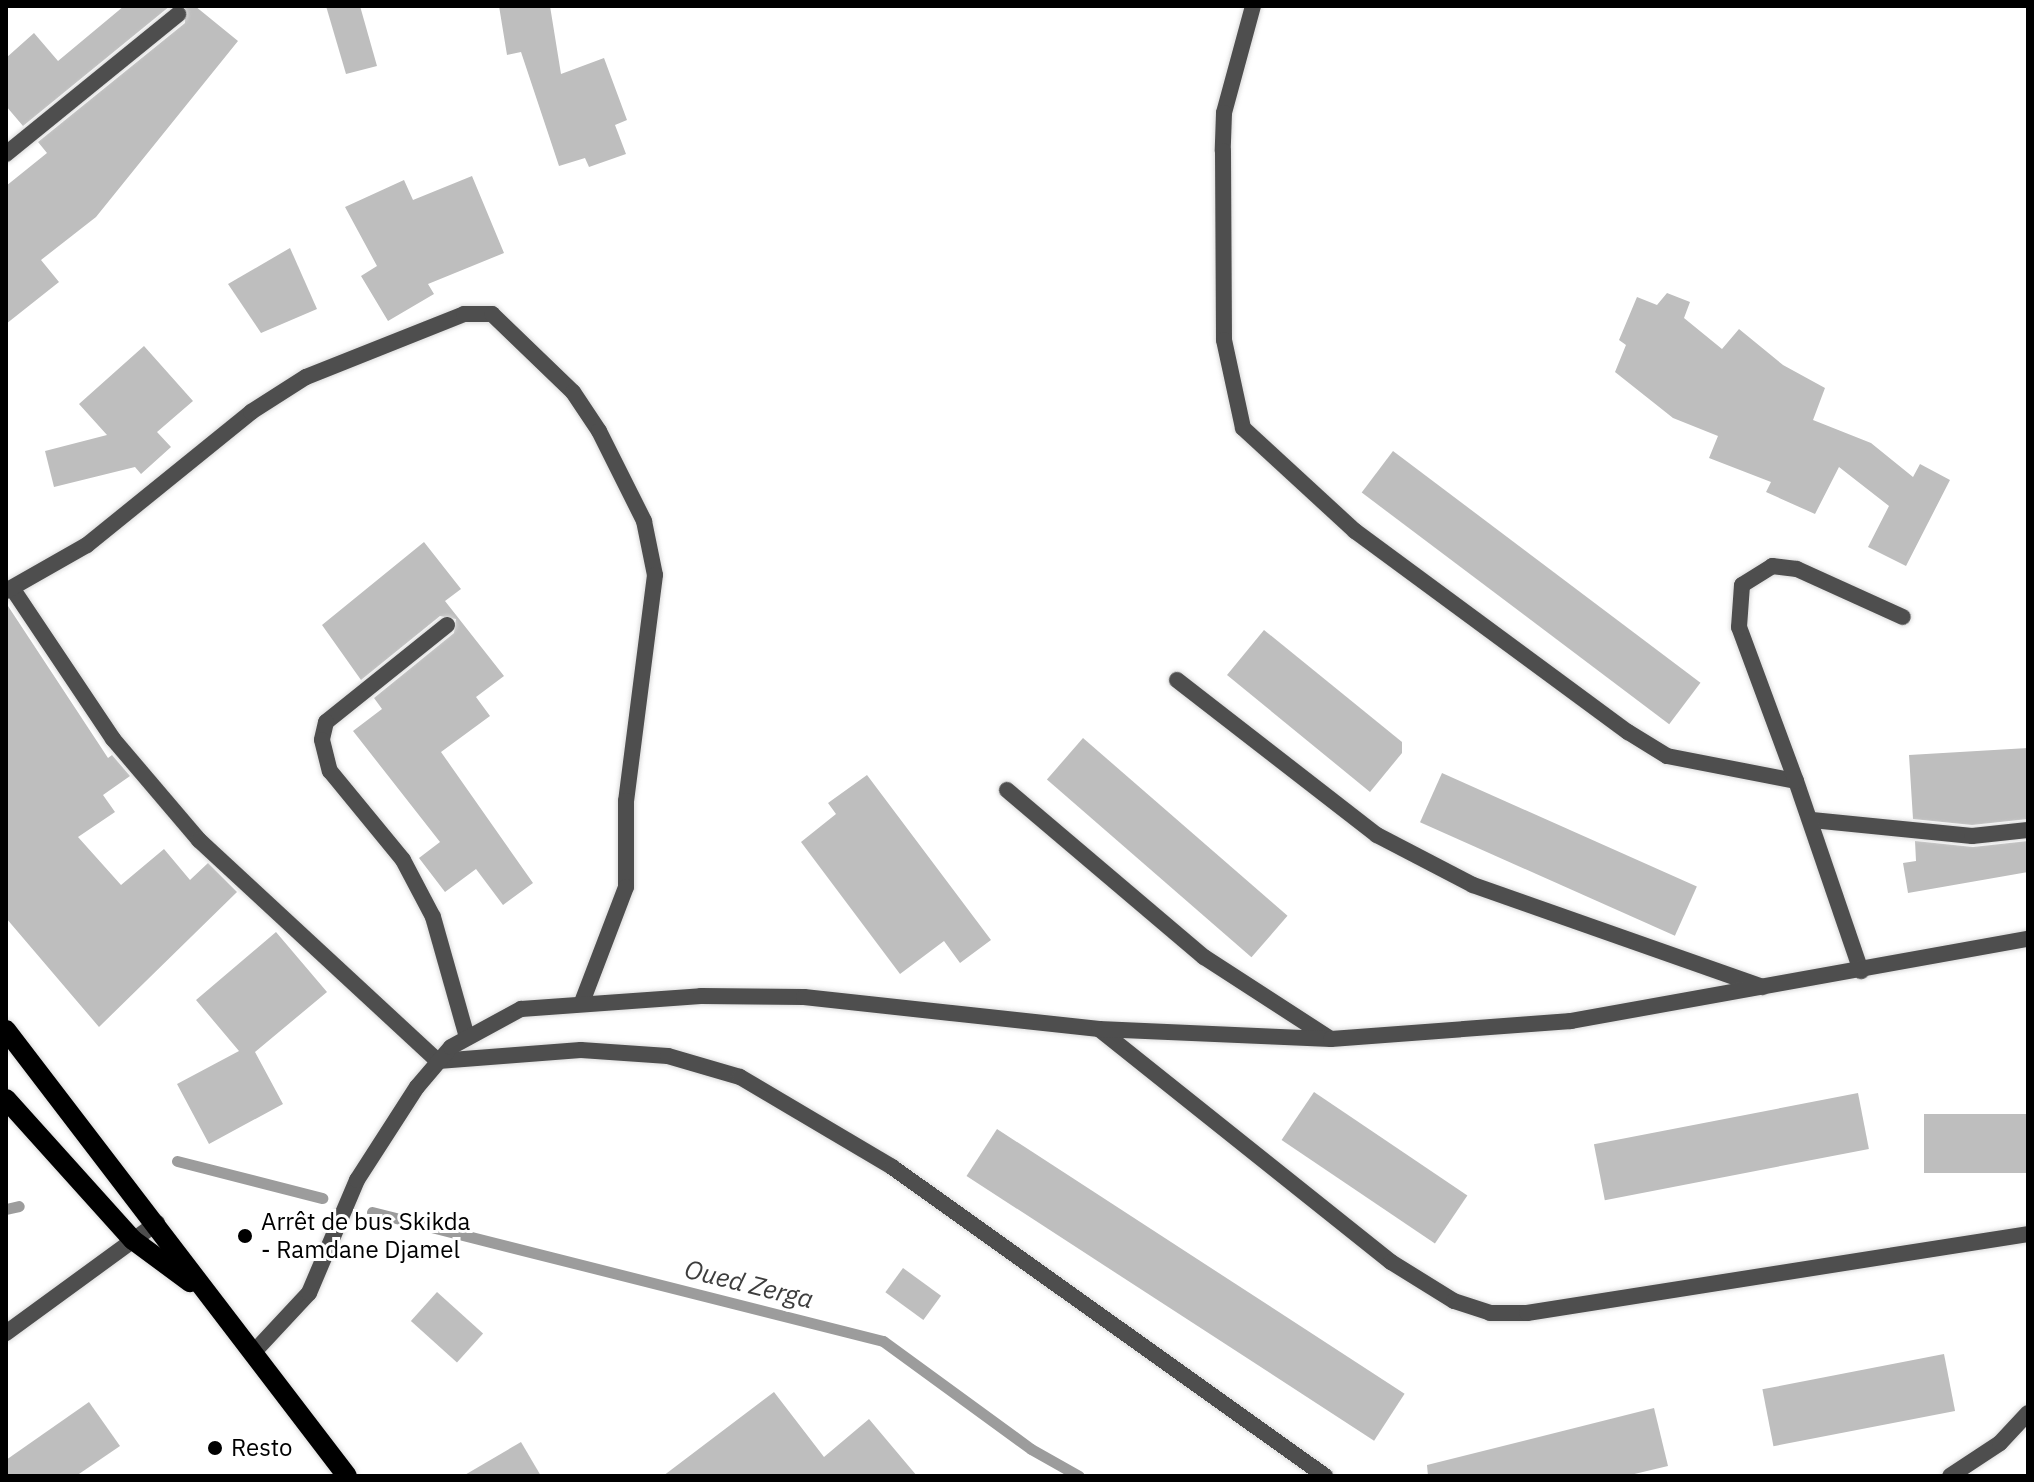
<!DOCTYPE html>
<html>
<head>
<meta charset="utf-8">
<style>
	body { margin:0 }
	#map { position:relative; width:2034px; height:1482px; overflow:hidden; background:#fff; font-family:"IBM Plex Sans",sans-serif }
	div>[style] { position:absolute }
	.stream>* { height:11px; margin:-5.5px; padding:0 5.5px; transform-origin:5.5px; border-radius:5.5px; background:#9c9c9c }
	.building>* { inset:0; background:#bebebe; transform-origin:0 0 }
	.roads { filter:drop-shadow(0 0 2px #dbdbdb) drop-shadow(0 0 2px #dbdbdb) }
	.service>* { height:16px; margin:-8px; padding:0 8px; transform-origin:8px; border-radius:8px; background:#4e4e4e }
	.minor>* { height:16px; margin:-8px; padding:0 8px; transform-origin:8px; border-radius:8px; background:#4e4e4e }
	.tertiary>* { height:16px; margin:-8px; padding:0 8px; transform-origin:8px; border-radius:8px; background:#4e4e4e }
	.primary>* { height:20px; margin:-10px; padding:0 10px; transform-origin:10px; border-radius:10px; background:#000 }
	.dots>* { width:22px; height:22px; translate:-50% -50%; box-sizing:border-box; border:4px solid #fff; border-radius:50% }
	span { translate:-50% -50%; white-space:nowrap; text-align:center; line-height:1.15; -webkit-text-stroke:6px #fff; paint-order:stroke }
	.poi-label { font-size:24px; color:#000 }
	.left { translate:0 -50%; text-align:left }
	.water-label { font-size:26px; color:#3d3d3d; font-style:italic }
	.frame { position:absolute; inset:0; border:8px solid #000; pointer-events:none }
</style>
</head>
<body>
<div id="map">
	<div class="stream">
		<div style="left:177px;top:1161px;width:150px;rotate:14.3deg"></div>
		<div style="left:6px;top:1209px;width:13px;rotate:-13deg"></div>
		<div style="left:372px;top:1212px;width:527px;rotate:14.17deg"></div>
		<div style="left:883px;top:1341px;width:183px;rotate:36.1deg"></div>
		<div style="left:1031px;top:1449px;width:55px;rotate:29.4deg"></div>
	</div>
	<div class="building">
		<div style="clip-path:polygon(124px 6px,170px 6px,23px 126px,6px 106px,6px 58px,34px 33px,58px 61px)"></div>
		<div style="clip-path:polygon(185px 6px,195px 6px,238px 41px,96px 217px,41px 260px,59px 282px,6px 324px,6px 186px,47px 153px,38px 142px,185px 23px)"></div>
		<div style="clip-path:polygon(326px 6px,360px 6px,377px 66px,346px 74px)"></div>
		<div style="clip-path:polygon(499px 6px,550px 6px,561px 74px,604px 58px,627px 120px,615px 125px,626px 154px,589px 167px,585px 158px,559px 166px,521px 52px,507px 55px)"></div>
		<div style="clip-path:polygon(472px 176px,504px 253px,428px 284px,434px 294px,388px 321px,361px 276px,377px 266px,345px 207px,404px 180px,413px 200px)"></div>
		<div style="clip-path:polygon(290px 248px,317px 309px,261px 333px,228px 284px)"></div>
		<div style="clip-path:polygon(1667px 293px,1690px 302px,1684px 318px,1722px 349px,1739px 329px,1783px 365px,1825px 388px,1813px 420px,1871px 443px,1913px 477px,1920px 464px,1950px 480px,1906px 566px,1868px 547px,1889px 506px,1839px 467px,1815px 514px,1766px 492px,1771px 482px,1709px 458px,1718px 436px,1673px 418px,1615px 372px,1626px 345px,1619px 340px,1637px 297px,1657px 305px)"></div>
		<div style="clip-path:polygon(144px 346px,193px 401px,157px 432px,171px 447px,141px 474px,135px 467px,54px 487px,45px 451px,107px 435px,79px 404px)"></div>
		<div style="left:1393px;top:451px;width:385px;height:52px;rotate:37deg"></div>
		<div style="clip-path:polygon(424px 542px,461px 589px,445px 601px,504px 676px,476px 697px,490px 716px,441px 752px,533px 883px,503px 905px,476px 869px,445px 892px,419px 858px,440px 842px,353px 731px,382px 709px,374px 698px,454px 633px,456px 619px,440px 616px,361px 680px,322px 625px)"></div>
		<div style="clip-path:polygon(6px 603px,108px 758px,112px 755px,130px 776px,103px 795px,115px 812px,78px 837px,121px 885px,164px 849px,190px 880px,208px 863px,237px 892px,99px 1027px,6px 918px)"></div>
		<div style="clip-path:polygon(1264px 630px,1402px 742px,1402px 753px,1370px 792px,1227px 675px)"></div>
		<div style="left:1083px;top:738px;width:271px;height:55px;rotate:41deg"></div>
		<div style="clip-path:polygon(2028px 748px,2028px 819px,1972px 825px,1913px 819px,1909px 755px)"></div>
		<div style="left:1442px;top:773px;width:279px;height:54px;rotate:24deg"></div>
		<div style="clip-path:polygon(867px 775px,991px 940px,960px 963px,944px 941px,900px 974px,801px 842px,836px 814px,828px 803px)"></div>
		<div style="clip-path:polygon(1915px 841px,1973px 847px,2028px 841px,2028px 872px,1908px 893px,1903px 863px,1916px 861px)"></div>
		<div style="clip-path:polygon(276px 932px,327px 992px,255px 1052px,283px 1104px,209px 1144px,177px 1084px,239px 1051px,196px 1000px)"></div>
		<div style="left:1314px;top:1092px;width:185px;height:58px;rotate:34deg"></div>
		<div style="left:1858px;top:1093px;width:57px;height:269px;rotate:79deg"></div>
		<div style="left:2028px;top:1114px;width:59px;height:104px;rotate:90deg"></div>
		<div style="left:997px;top:1129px;width:486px;height:56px;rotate:33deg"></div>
		<div style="left:903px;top:1268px;width:47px;height:30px;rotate:36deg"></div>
		<div style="left:437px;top:1292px;width:62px;height:39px;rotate:42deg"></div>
		<div style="left:1944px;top:1354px;width:58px;height:185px;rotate:79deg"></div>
		<div style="clip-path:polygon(774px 1392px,824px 1457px,869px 1419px,917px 1476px,663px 1476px)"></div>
		<div style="clip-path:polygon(89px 1402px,120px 1446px,76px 1476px,6px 1476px,6px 1460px)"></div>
		<div style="clip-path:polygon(1654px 1408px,1668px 1466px,1626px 1476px,1428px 1476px,1427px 1465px)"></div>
		<div style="clip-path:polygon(521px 1442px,541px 1476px,463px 1476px)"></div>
	</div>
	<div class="roads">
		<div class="service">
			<div style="left:1812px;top:820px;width:161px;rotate:5.7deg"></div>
			<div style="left:1972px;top:836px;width:56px;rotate:-6.1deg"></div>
		</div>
		<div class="minor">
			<div style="left:1253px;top:6px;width:111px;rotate:105.2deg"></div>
			<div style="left:1224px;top:113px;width:38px;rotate:92deg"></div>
			<div style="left:1223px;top:151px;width:189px;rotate:89.7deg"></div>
			<div style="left:1224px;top:340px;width:90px;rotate:77.8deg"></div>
			<div style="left:1243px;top:428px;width:152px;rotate:42.6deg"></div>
			<div style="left:1355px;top:531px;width:339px;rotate:36.4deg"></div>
			<div style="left:1628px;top:732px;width:46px;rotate:31.6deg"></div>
			<div style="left:1667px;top:756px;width:131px;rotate:11deg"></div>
			<div style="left:1796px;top:781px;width:201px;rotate:71.1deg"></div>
			<div style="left:6px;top:154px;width:222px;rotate:-39.1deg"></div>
			<div style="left:12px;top:588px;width:182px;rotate:56.2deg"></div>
			<div style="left:113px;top:739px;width:133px;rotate:49.6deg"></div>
			<div style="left:199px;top:840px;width:326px;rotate:42.8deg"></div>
			<div style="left:438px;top:1061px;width:143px;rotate:-4.4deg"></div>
			<div style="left:581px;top:1050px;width:87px;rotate:3.9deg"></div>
			<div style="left:668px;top:1056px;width:75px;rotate:16.3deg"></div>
			<div style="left:740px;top:1077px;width:177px;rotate:30.6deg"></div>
			<div style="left:892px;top:1167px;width:532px;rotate:35.51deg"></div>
			<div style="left:6px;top:591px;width:93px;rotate:-29.6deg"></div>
			<div style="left:87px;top:545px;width:211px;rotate:-39deg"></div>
			<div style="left:251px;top:412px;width:65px;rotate:-32.5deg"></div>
			<div style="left:306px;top:377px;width:170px;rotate:-21.7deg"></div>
			<div style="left:464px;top:314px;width:28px"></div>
			<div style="left:492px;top:314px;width:112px;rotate:43.9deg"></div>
			<div style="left:573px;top:392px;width:47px;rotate:56.3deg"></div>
			<div style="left:599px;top:431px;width:101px;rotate:63.4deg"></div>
			<div style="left:644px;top:521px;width:55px;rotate:78.5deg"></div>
			<div style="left:655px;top:575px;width:228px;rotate:97.3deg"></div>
			<div style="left:626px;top:801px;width:86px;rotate:90deg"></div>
			<div style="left:626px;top:887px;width:123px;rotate:110.9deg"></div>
			<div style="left:447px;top:625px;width:155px;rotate:141.3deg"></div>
			<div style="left:326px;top:722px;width:18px;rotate:103deg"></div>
			<div style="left:322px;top:740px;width:32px;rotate:76deg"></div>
			<div style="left:330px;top:771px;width:115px;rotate:50.6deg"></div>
			<div style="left:403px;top:860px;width:64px;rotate:62.2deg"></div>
			<div style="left:433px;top:917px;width:125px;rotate:74.2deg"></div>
			<div style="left:1177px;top:680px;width:253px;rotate:37.8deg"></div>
			<div style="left:1377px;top:835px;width:108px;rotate:27.5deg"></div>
			<div style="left:1473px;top:885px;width:307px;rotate:19.4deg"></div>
			<div style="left:1796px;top:781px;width:164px;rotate:-110.3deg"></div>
			<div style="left:1739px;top:627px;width:42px;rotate:-85.9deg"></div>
			<div style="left:1742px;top:585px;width:36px;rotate:-32deg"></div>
			<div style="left:1772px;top:566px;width:25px;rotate:7deg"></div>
			<div style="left:1797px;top:569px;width:116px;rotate:24.4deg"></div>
			<div style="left:1007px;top:790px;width:258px;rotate:40.3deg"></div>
			<div style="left:1204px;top:957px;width:149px;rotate:32.9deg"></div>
			<div style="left:1099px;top:1029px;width:374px;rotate:38.6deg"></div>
			<div style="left:1391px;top:1262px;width:74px;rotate:31.8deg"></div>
			<div style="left:1454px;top:1301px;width:38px;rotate:18deg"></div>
			<div style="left:1490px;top:1313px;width:37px"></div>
			<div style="left:1527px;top:1313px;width:507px;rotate:-8.96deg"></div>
			<div style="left:253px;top:1353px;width:82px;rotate:-47deg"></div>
			<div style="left:309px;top:1293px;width:123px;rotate:-67deg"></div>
			<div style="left:357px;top:1180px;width:111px;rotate:-57.2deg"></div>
			<div style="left:417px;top:1087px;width:52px;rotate:-49.6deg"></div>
			<div style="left:451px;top:1047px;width:80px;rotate:-28.5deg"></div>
			<div style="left:521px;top:1009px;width:180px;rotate:-4.1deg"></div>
			<div style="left:701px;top:996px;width:103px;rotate:0.6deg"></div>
			<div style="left:804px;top:997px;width:297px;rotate:6.2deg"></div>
			<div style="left:1099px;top:1029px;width:232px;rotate:2.5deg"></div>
			<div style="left:1331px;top:1039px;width:241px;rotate:-4.3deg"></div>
			<div style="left:1571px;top:1021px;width:464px;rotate:-10.2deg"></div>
			<div style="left:1950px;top:1476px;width:60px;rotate:-33.4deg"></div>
			<div style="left:2000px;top:1443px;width:41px;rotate:-47deg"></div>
		</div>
		<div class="tertiary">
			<div style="left:6px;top:1333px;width:187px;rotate:-36.1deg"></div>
		</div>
		<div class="primary">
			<div style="left:6px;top:1030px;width:561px;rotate:52.6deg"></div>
			<div style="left:6px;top:1099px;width:190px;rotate:48deg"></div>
			<div style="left:133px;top:1240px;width:71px;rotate:36.4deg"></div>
		</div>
	</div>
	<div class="dots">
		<div style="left:245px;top:1236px;background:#000"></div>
		<div style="left:215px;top:1448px;background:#000"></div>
	</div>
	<div class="poi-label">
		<span class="left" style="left:261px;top:1236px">Arrêt de bus Skikda<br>- Ramdane Djamel</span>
		<span class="left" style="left:231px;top:1448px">Resto</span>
	</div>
	<div class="water-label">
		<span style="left:749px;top:1284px;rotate:14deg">Oued Zerga</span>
	</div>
	<div class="frame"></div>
</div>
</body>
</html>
